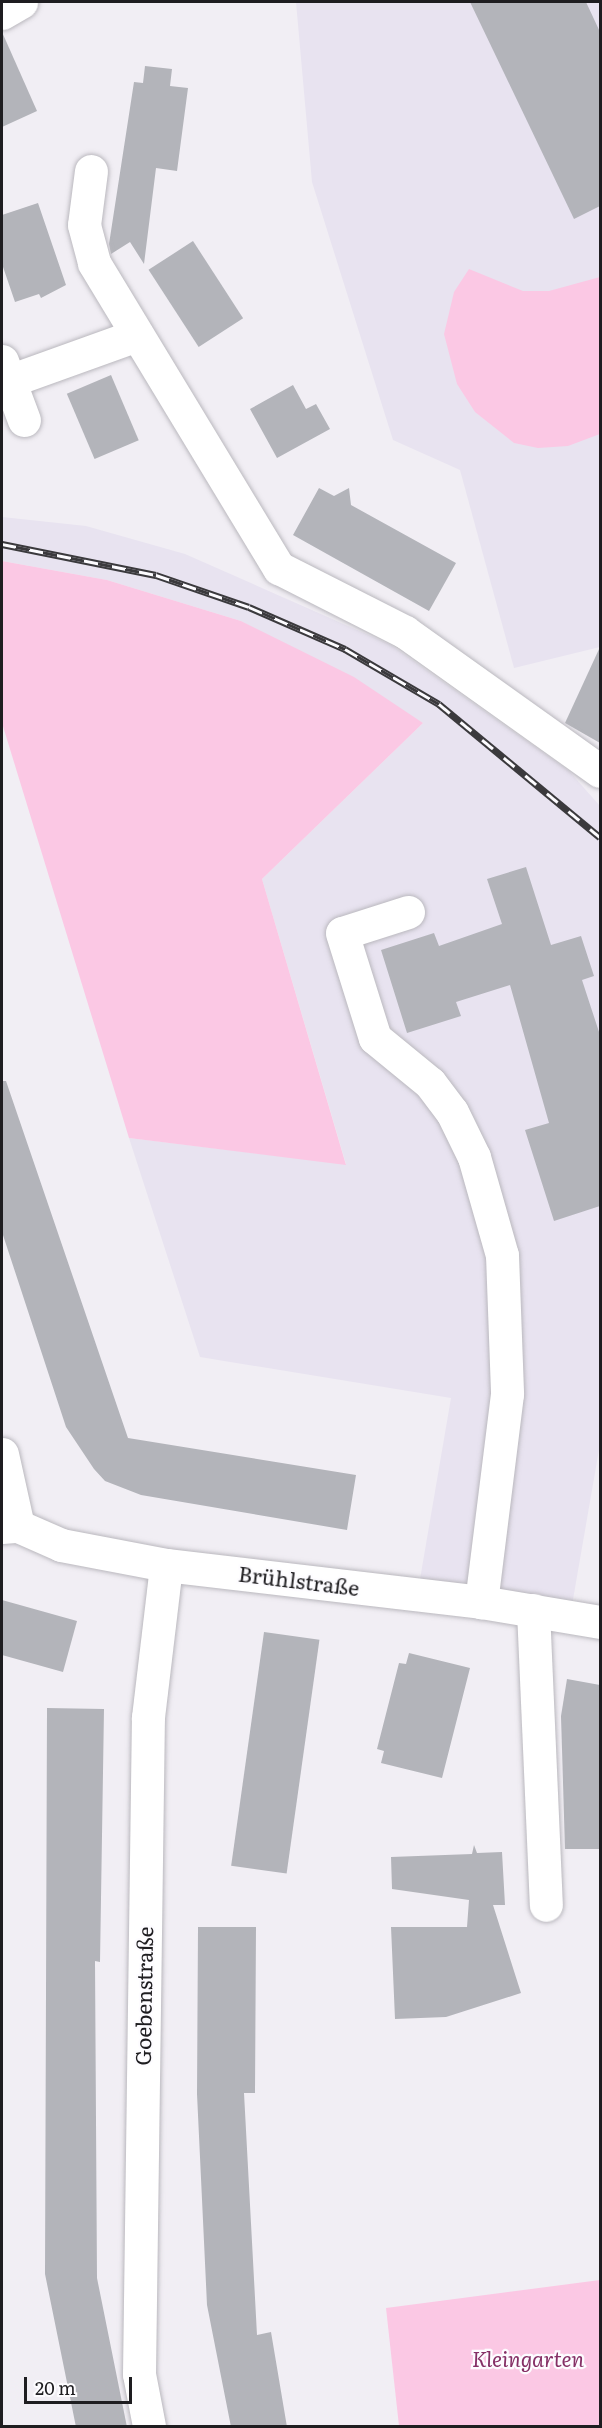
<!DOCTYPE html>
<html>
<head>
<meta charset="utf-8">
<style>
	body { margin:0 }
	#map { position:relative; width:602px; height:2428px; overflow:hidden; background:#f1eef4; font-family:Literata,serif }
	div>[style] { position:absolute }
	.built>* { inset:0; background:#e8e3f0 }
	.green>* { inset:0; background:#fbc8e4 }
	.building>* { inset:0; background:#b3b4ba; transform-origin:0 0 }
	.roads { filter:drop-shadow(0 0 2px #bab8be) drop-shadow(0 0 2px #bab8be) }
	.minor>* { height:33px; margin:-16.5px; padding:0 16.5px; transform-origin:16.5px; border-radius:16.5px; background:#fff }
	.rail>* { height:7px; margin-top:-3.5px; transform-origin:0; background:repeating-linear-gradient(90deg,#fdfcff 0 14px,#3b3a3d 0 28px); box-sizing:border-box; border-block:2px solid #3b3a3d }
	span { translate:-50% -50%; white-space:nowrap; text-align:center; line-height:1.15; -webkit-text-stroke:4.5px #fdfcff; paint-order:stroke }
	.street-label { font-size:21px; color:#1e1d20 }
	.park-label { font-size:21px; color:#853066; font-style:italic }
	.frame { position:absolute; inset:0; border:3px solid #1e1d20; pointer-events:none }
	.scale { position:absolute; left:24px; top:2377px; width:108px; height:27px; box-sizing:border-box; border:3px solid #1e1d20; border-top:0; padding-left:8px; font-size:18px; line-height:21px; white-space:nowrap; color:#1e1d20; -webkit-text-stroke:4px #fdfcff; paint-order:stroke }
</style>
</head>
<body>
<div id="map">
	<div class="built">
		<div style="clip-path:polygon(296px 2px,600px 2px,600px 647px,514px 668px,460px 470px,393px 440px,312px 182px)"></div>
		<div style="clip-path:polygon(2px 517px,86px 526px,185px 554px,391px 645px,569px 771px,600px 806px,600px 1444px,571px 1611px,419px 1585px,451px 1398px,200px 1357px,129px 1138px,346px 1164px,262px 879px,423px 723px,241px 621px,107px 580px,2px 561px)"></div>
	</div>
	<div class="green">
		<div style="clip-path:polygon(469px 269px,523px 291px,549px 291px,600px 277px,600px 434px,568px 446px,538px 448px,514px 443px,475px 412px,457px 384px,444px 334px,454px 292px)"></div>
		<div style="clip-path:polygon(2px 561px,107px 580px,241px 621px,354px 677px,423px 723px,262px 879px,346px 1165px,129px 1138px,2px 723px)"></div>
		<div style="clip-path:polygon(600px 2280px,600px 2426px,399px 2426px,386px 2308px)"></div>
	</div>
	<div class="building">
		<div style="clip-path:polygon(470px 2px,586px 2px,600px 32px,600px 206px,574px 219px)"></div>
		<div style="clip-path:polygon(2px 32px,37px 111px,2px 127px)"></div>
		<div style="clip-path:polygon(145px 66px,172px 69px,170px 86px,188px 88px,177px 171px,156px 168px,144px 264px,130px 242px,111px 254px,109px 244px,134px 82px,143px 83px)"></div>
		<div style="clip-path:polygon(38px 203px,66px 285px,41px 298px,39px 294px,15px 302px,2px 264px,2px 215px)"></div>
		<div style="left:193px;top:241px;width:92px;height:53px;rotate:57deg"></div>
		<div style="left:111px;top:375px;width:71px;height:48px;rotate:67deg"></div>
		<div style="clip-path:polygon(293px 385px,306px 409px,316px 404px,330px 429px,277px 458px,250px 409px)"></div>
		<div style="clip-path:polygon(319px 488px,334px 496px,349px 488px,351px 505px,456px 563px,429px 611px,293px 535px)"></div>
		<div style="clip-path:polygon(600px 647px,600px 743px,565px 723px)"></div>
		<div style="clip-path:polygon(526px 867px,551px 945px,581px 936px,594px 976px,582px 980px,600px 1035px,600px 1206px,554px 1221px,525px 1130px,549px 1123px,510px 985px,456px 1002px,461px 1016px,407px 1033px,381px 950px,434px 933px,439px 946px,502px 924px,487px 879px)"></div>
		<div style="clip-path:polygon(2px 1081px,6px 1081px,128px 1438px,356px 1475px,347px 1530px,141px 1495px,105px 1481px,94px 1469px,66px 1427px,2px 1232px)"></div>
		<div style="clip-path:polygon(2px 1600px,77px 1621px,63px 1672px,2px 1655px)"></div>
		<div style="left:264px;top:1632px;width:56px;height:236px;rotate:8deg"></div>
		<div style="clip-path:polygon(409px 1653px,470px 1668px,442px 1778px,381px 1763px,384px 1751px,377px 1749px,399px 1663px,406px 1664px)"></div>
		<div style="clip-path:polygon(567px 1679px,600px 1685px,600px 1849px,565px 1849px,561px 1716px)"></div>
		<div style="clip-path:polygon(47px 1708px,104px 1709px,100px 1962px,95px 1961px,97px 2278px,127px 2427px,76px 2427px,45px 2274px)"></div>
		<div style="clip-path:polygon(474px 1845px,477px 1853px,502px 1852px,505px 1905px,493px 1905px,521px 1993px,446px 2017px,395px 2019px,391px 1927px,467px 1927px,469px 1900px,392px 1889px,391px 1857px,472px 1854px)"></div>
		<div style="clip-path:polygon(198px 1927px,256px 1927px,255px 2093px,244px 2093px,257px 2335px,271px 2332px,287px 2427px,231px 2427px,207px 2305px,197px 2094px)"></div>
	</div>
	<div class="roads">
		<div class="minor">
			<div style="left:2px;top:13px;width:22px;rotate:-30deg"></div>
			<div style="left:91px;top:171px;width:54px;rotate:97.4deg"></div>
			<div style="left:84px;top:225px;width:39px;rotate:75deg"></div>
			<div style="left:94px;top:263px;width:357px;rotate:58.8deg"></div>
			<div style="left:279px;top:568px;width:141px;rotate:26.9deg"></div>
			<div style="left:405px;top:632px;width:239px;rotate:35.5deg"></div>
			<div style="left:2px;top:361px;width:63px;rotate:69.6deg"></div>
			<div style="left:9px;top:381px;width:136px;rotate:-19.8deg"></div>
			<div style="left:408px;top:912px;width:69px;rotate:162.3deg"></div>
			<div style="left:342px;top:933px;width:110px;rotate:72.6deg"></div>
			<div style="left:375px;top:1038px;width:71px;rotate:39.3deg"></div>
			<div style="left:430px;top:1083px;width:36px;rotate:53deg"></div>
			<div style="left:452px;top:1112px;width:50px;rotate:63.9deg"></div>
			<div style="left:474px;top:1157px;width:102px;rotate:74.1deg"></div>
			<div style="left:502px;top:1255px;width:139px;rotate:87.9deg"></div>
			<div style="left:507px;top:1394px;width:210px;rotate:97.1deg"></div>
			<div style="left:2px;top:1454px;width:74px;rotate:77.5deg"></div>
			<div style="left:2px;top:1527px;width:16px;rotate:-4deg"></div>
			<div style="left:18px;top:1526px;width:47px;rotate:23.8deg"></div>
			<div style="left:61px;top:1545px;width:107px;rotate:10.8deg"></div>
			<div style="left:166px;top:1565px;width:317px;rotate:6.7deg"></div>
			<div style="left:481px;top:1602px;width:121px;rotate:9.5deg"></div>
			<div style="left:533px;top:1610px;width:295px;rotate:87.5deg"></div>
			<div style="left:149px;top:2426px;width:53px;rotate:-100.9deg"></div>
			<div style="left:139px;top:2374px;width:657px;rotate:-89.22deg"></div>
			<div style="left:148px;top:1717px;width:153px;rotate:-83.2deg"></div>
		</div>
	</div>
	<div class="rail">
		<div style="left:2px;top:544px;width:157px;rotate:11.4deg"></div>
		<div style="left:156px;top:575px;width:98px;rotate:19deg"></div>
		<div style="left:249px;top:607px;width:105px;rotate:23.6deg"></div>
		<div style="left:345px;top:649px;width:109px;rotate:30.3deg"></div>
		<div style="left:439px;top:704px;width:209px;rotate:39.6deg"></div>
	</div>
	<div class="street-label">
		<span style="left:299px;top:1580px;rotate:7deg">Brühlstraße</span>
		<span style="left:143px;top:1996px;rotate:-89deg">Goebenstraße</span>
	</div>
	<div class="park-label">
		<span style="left:528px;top:2358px">Kleingarten</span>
	</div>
	<div class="frame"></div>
	<div class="scale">20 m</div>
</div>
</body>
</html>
